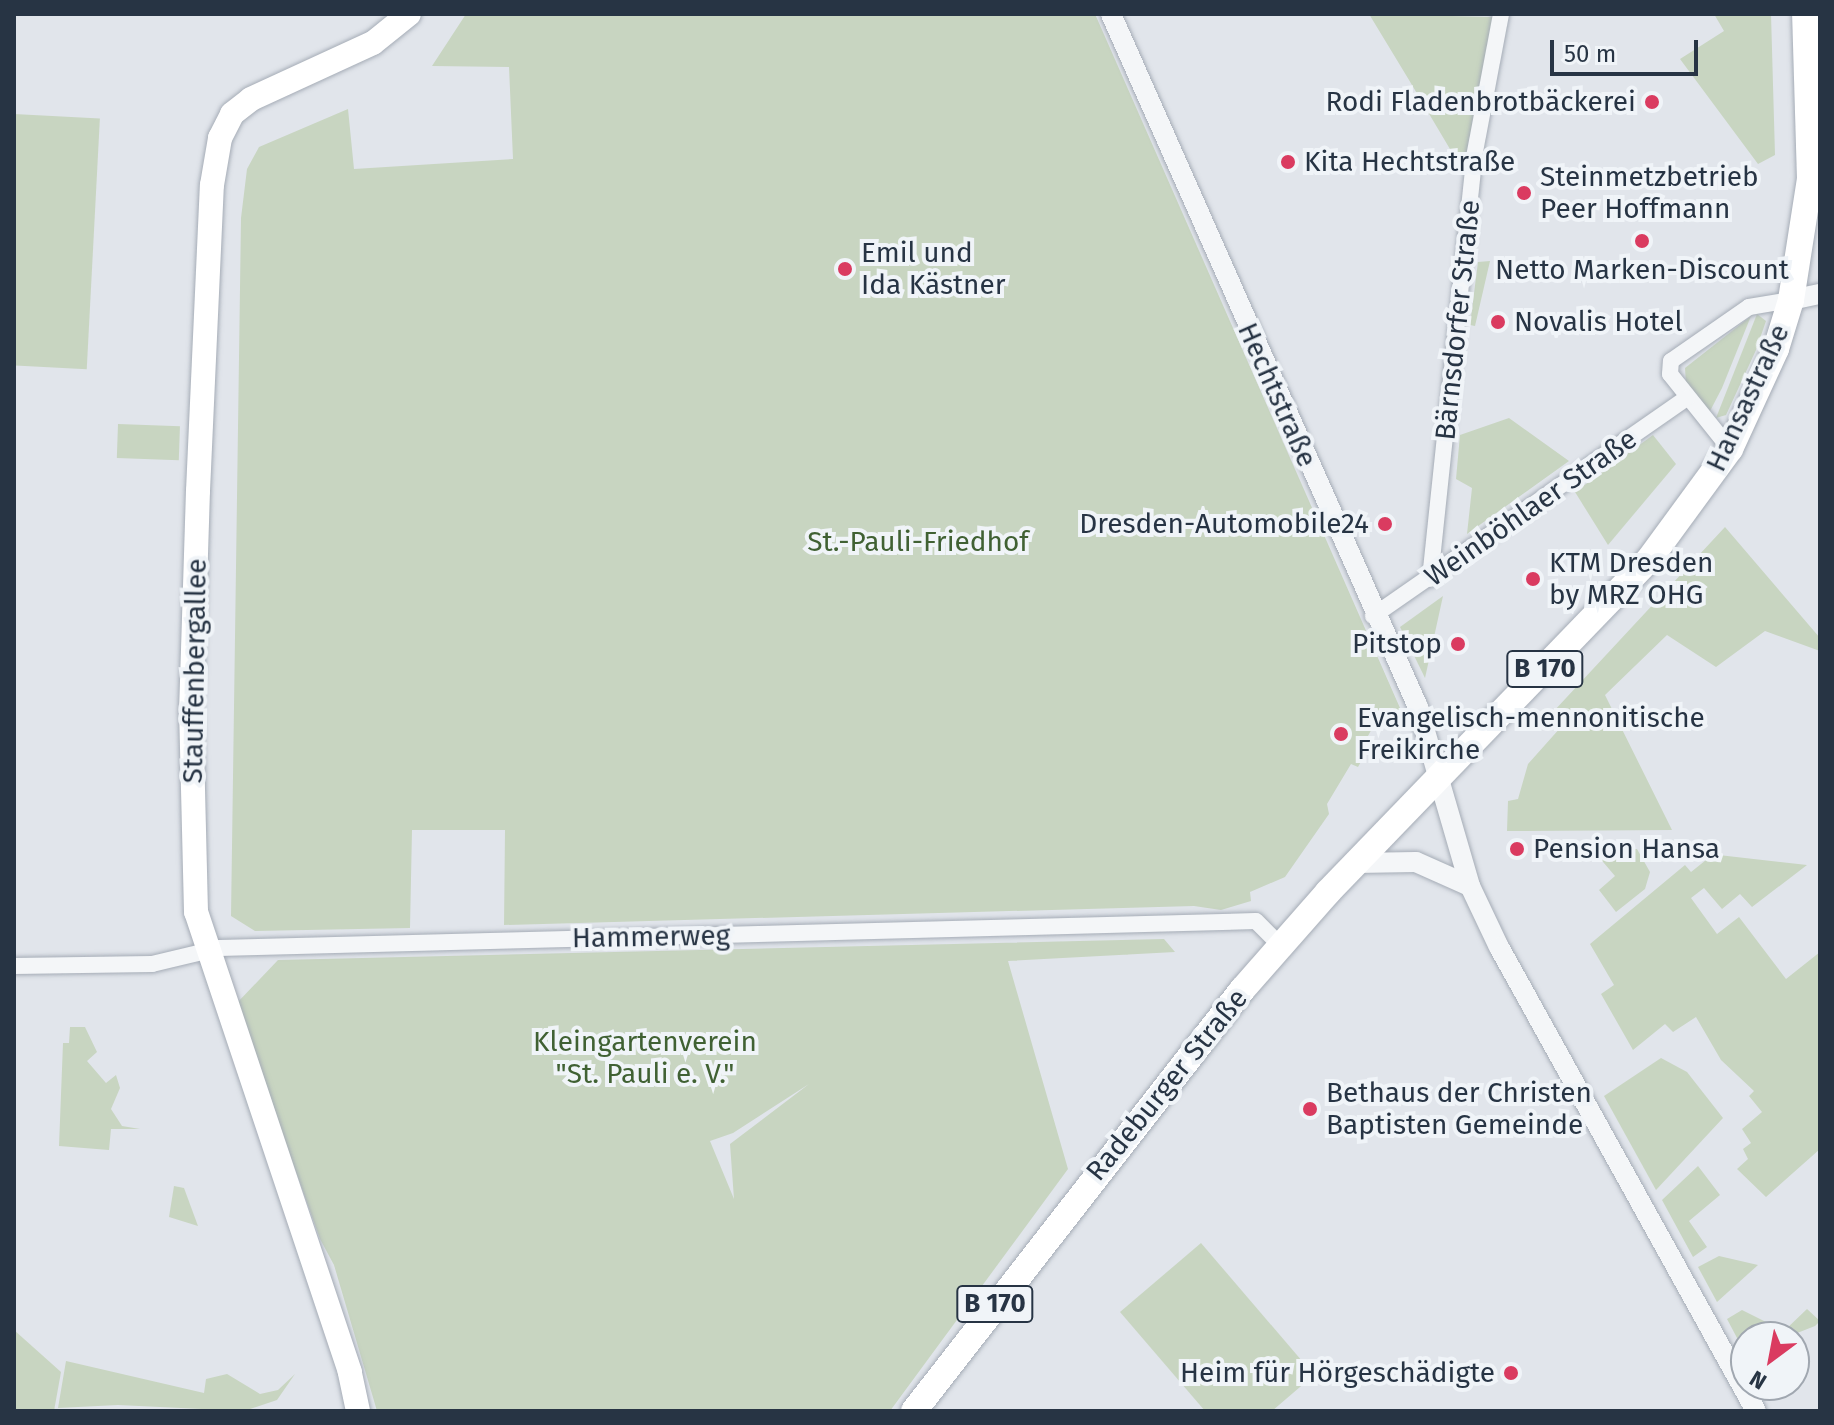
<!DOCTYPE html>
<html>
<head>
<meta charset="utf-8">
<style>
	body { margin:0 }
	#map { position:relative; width:1834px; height:1425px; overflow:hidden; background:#e1e5eb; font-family:"Fira Sans",sans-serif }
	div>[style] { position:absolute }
	.green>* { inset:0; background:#c8d5c1; transform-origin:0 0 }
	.roads { filter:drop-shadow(0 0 2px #a5acb6) drop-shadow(0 0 2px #a5acb6) }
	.minor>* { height:16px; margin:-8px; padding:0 8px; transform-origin:8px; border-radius:8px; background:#f4f6f8 }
	.tertiary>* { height:20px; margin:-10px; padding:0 10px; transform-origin:10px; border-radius:10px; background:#f4f6f8 }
	.secondary>* { height:24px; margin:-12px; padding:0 12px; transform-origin:12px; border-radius:12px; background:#fff }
	.primary>* { height:26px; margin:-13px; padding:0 13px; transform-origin:13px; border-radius:13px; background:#fff }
	.dots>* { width:22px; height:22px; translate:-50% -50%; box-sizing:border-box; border:4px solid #f0f4f8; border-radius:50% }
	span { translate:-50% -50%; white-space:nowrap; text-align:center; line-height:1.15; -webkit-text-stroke:8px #f0f4f8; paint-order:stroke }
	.shield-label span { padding:2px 6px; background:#f0f4f8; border:2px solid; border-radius:6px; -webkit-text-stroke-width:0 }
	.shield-label { font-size:26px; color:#273444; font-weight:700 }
	.poi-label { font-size:28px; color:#273444 }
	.right { translate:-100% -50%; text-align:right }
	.left { translate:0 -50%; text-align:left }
	.street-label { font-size:28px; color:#273444 }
	.park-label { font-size:28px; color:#406133 }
	.frame { position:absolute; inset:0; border:16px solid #273444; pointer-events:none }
	.north { position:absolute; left:1730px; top:1321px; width:80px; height:80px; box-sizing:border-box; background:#f0f4f8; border:2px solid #a0a7b0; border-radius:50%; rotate:212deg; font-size:22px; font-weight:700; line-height:32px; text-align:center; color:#273444 }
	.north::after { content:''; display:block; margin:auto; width:28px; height:36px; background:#da3b60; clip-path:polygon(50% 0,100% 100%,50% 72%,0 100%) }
	.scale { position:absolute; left:1550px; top:40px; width:148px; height:36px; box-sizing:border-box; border:4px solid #273444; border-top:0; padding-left:10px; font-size:24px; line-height:28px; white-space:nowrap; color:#273444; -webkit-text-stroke:6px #f0f4f8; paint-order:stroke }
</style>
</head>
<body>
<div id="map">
	<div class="green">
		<div style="clip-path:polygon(466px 14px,1095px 14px,1400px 708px,1393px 721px,1379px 716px,1363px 745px,1368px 749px,1358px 767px,1351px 764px,1327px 804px,1329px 814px,1285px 877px,1250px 892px,1251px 901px,1221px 910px,1194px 906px,504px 925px,505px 830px,412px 830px,410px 928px,255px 931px,231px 916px,241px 218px,247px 169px,259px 147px,348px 109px,354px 169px,513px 159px,509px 67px,432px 66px)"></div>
		<div style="clip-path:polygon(1369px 14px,1493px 17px,1463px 171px,1409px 80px)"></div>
		<div style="clip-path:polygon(1714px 14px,1771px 14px,1775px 155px,1758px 164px,1680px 59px,1724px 31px)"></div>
		<div style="left:14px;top:114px;width:86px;height:251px;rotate:3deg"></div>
		<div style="clip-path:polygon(1490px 261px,1475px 326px,1470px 325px,1478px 262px)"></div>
		<div style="clip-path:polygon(1757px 314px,1766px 321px,1756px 350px,1726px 415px,1716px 418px)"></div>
		<div style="clip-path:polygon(1751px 316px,1722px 388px,1709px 413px,1686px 384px,1685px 368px)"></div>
		<div style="clip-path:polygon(1509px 418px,1569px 461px,1467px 534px,1472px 488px,1456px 479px,1460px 435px)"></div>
		<div style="left:118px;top:424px;width:62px;height:34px;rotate:2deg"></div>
		<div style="clip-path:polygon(1653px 435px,1676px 464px,1608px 545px,1575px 492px)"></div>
		<div style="clip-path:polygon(1725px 527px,1820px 638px,1820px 651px,1765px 631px,1716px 667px,1667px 635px,1605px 695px,1672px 830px,1507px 831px,1508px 801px,1518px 799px,1528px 764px,1561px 727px,1553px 712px)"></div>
		<div style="clip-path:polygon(1443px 596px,1425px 678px,1400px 627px)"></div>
		<div style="clip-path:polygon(1592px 849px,1637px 849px,1650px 872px,1645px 889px,1616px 912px,1599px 890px,1615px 876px)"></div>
		<div style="clip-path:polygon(1701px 853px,1807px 865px,1752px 907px,1740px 894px,1722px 909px,1704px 888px,1691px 898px,1717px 934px,1739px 917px,1786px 979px,1820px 952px,1820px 1149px,1766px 1197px,1737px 1169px,1748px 1159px,1743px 1149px,1751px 1143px,1742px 1129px,1762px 1112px,1749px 1096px,1754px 1091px,1721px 1060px,1696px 1017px,1673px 1032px,1665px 1024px,1633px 1050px,1601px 994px,1614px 985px,1590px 944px,1685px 865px,1691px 872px,1706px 860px)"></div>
		<div style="clip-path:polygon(evenodd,1164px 939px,1175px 952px,1008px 961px,1068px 1169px,890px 1411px,377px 1411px,334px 1265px,320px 1239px,236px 1004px,278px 960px,1164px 939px,809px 1084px,730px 1144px,734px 1199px,710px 1141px,733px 1133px,809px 1084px)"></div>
		<div style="clip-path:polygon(70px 1027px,85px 1027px,97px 1052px,87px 1061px,106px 1083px,116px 1075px,120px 1088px,111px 1109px,122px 1126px,140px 1129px,111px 1129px,109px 1150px,59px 1146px,63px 1043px,69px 1043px)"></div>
		<div style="clip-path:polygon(1661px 1058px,1687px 1072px,1723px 1118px,1656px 1190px,1604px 1096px)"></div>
		<div style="clip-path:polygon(1698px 1166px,1720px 1195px,1689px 1221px,1707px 1247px,1693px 1257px,1662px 1200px)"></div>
		<div style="clip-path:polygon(174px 1186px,184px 1188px,198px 1226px,169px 1217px)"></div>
		<div style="clip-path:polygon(1201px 1243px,1314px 1375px,1272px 1411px,1205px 1411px,1120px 1312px)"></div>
		<div style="clip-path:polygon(1719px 1256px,1758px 1265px,1717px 1302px,1698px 1267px)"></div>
		<div style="clip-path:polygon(1807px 1309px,1820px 1321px,1815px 1326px,1787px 1337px,1746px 1337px,1745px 1353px,1727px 1319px,1742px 1310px,1784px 1331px)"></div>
		<div style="clip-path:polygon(14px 1330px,61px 1372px,54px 1411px,14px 1411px)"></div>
		<div style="clip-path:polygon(66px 1361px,204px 1393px,206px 1379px,227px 1374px,260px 1394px,278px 1390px,295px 1374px,277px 1400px,244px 1411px,118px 1405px,58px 1408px)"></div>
	</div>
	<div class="roads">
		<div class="minor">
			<div style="left:1730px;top:449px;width:96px;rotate:-128.7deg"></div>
			<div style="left:1670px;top:374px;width:13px;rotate:-86deg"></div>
			<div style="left:1671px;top:361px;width:95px;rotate:-34.7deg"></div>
			<div style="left:1749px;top:307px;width:43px;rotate:-9.5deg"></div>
			<div style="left:1430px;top:579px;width:424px;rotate:-84deg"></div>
			<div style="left:1474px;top:157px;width:146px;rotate:-79.3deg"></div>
			<div style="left:1373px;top:616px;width:382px;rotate:-34.8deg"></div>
			<div style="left:14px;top:966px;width:138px;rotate:-0.8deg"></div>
			<div style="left:152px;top:964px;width:69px;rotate:-13.4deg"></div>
			<div style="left:219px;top:948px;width:1037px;rotate:-1.49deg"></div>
			<div style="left:1256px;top:921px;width:34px;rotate:45deg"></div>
		</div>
		<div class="tertiary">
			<div style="left:1111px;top:14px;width:758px;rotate:66.11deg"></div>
			<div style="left:1418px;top:707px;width:186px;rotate:73.8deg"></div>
			<div style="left:1470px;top:886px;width:68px;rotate:64.6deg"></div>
			<div style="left:1499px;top:947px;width:530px;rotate:61.02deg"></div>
			<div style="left:1791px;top:300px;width:30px;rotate:-12deg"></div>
			<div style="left:1356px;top:863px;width:60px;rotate:-1deg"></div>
			<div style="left:1416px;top:862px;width:59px;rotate:24deg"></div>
		</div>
		<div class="secondary">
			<div style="left:358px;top:1411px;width:40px;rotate:-102deg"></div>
			<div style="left:350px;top:1372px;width:485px;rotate:-108.5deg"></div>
			<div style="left:196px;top:912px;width:199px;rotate:-91.4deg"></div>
			<div style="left:191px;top:713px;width:222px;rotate:-88.2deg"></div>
			<div style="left:198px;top:491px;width:306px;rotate:-87.4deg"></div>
			<div style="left:212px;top:185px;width:48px;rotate:-80.3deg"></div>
			<div style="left:220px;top:138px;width:27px;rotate:-63deg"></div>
			<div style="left:232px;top:114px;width:24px;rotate:-38deg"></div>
			<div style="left:251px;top:99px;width:134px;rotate:-24.7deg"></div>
			<div style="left:373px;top:43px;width:46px;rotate:-38.9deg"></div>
		</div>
		<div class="primary">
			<div style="left:914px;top:1411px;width:534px;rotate:-52.08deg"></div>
			<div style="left:1242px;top:990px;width:130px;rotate:-48.7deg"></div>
			<div style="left:1328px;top:892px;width:460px;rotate:-46deg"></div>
			<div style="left:1648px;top:561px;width:139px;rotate:-53.8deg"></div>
			<div style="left:1730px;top:449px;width:110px;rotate:-65.3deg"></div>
			<div style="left:1776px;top:349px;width:51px;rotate:-73deg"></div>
			<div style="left:1791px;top:300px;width:122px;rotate:-81.1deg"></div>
			<div style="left:1810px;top:179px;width:165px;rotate:-91.7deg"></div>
		</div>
	</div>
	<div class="dots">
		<div style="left:1652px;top:102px;background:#da3b60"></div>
		<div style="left:1288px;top:162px;background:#da3b60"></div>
		<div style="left:1524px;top:193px;background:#da3b60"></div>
		<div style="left:1642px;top:241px;background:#da3b60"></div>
		<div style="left:845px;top:269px;background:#da3b60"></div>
		<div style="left:1498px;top:322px;background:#da3b60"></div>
		<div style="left:1385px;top:524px;background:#da3b60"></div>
		<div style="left:1533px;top:579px;background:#da3b60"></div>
		<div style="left:1458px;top:644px;background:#da3b60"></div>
		<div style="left:1341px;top:734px;background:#da3b60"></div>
		<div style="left:1517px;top:849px;background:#da3b60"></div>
		<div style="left:1310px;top:1109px;background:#da3b60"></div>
		<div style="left:1511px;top:1373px;background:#da3b60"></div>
	</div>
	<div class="shield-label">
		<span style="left:1545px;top:669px">B 170</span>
		<span style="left:995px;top:1304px">B 170</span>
	</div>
	<div class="poi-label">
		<span class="right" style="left:1636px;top:102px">Rodi Fladenbrotbäckerei</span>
		<span class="left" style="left:1304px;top:162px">Kita Hechtstraße</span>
		<span class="left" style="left:1540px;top:193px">Steinmetzbetrieb<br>Peer Hoffmann</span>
		<span class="left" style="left:861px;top:269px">Emil und<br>Ida Kästner</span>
		<span style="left:1642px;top:270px">Netto Marken-Discount</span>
		<span class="left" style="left:1514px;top:322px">Novalis Hotel</span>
		<span class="right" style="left:1369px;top:524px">Dresden-Automobile24</span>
		<span class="left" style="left:1549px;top:579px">KTM Dresden<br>by MRZ OHG</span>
		<span class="right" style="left:1442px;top:644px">Pitstop</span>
		<span class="left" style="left:1357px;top:734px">Evangelisch-mennonitische<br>Freikirche</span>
		<span class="left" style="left:1533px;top:849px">Pension Hansa</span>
		<span class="left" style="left:1326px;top:1109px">Bethaus der Christen<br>Baptisten Gemeinde</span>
		<span class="right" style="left:1495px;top:1373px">Heim für Hörgeschädigte</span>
	</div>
	<div class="street-label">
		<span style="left:1458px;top:320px;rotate:-84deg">Bärnsdorfer Straße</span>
		<span style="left:1277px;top:395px;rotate:66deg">Hechtstraße</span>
		<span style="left:1748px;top:398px;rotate:-65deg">Hansastraße</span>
		<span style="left:1531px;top:508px;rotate:-35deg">Weinböhlaer Straße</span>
		<span style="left:195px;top:671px;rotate:-89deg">Stauffenbergallee</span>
		<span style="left:651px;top:937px;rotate:-1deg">Hammerweg</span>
		<span style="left:1167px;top:1085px;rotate:-51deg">Radeburger Straße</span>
	</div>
	<div class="park-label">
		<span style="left:918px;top:542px">St.-Pauli-Friedhof</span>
		<span style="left:645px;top:1058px">Kleingartenverein<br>"St. Pauli e. V."</span>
	</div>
	<div class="frame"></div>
	<div class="north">N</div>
	<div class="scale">50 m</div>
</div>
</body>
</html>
